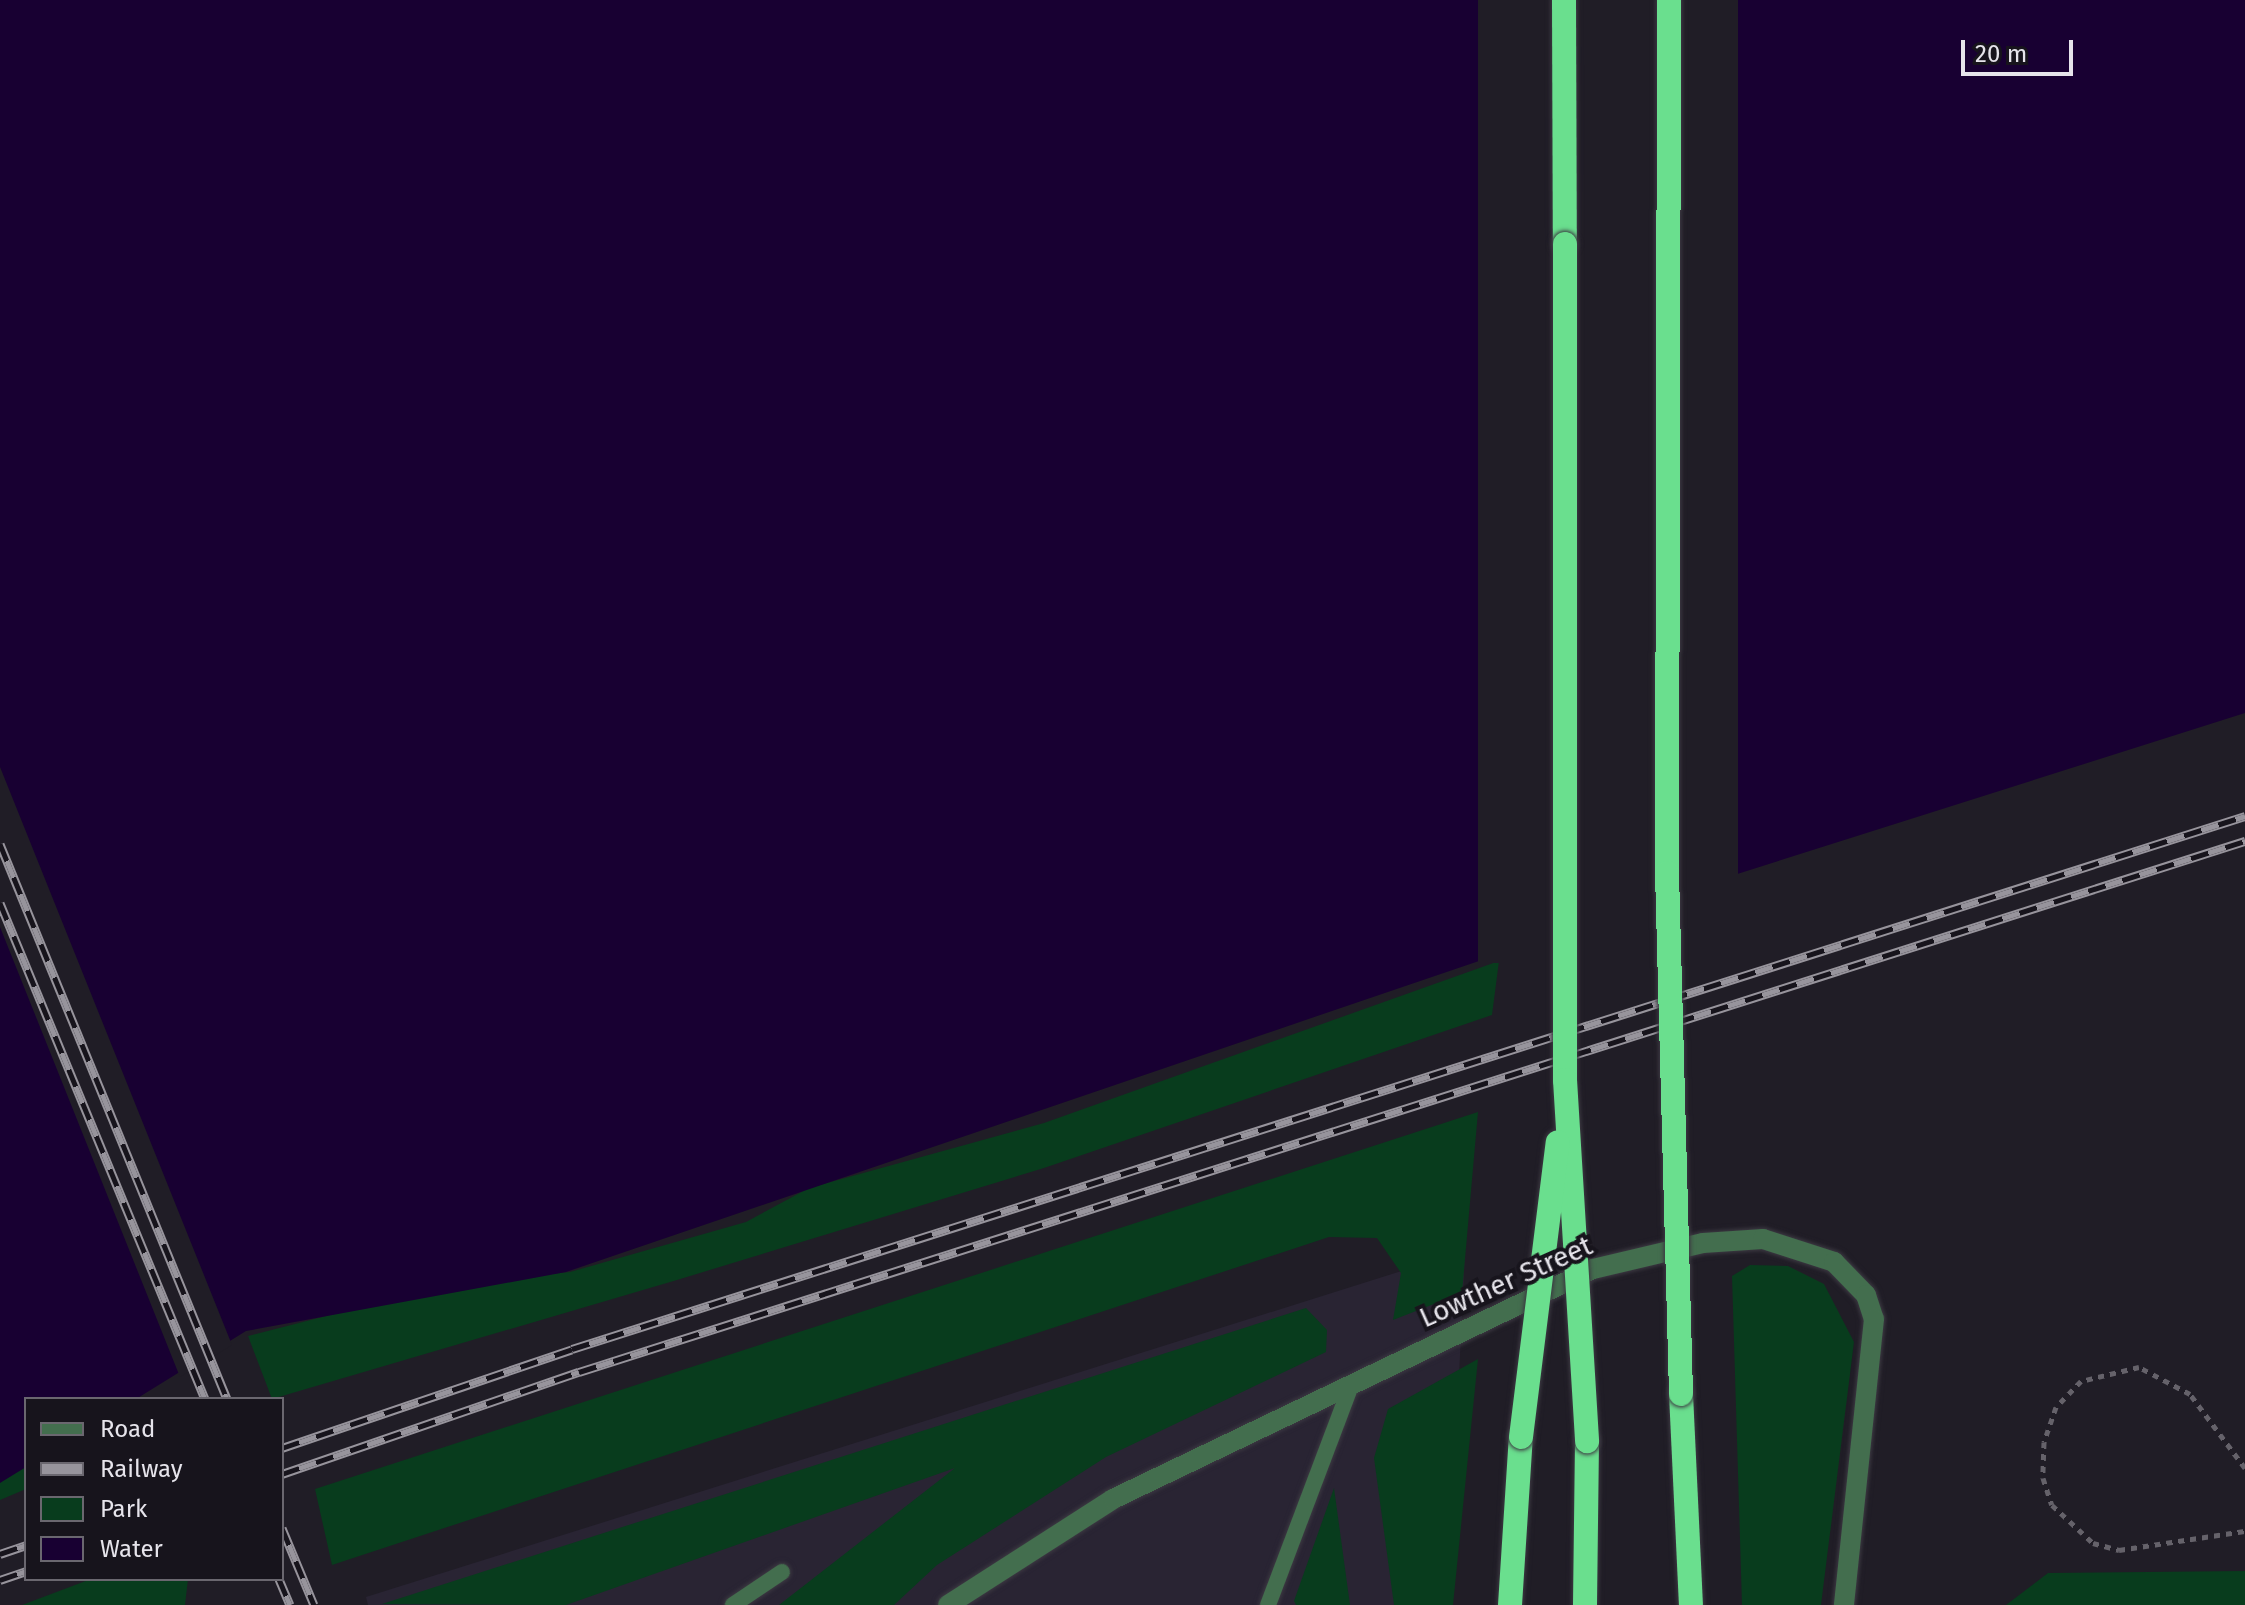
<!DOCTYPE html>
<html>
<head>
<meta charset="utf-8">
<style>
	body { margin:0 }
	#map { position:relative; width:2245px; height:1605px; overflow:hidden; background:#201d26; font-family:"Fira Sans",sans-serif }
	div>[style] { position:absolute }
	.built>* { inset:0; background:#292433 }
	.green>* { inset:0; background:#083c1d }
	.water>* { inset:0; background:#180032 }
	.pier>* { inset:0; background:#201d26; transform-origin:0 0 }
	.path>* { height:5px; margin-top:-2.5px; transform-origin:0; background:repeating-linear-gradient(90deg,#65626a 0 6px,transparent 0 12px) }
	.roads { filter:drop-shadow(0 0 2px #3c3942) drop-shadow(0 0 2px #3c3942) }
	.service>* { height:16px; margin:-8px; padding:0 8px; transform-origin:8px; border-radius:8px; background:#436e4e }
	.minor>* { height:20px; margin:-10px; padding:0 10px; transform-origin:10px; border-radius:10px; background:#436e4e }
	.motorway>* { height:24px; margin:-12px; padding:0 12px; transform-origin:12px; border-radius:12px; background:#6adf8e }
	.rail>* { height:9px; margin-top:-4.5px; transform-origin:0; background:repeating-linear-gradient(90deg,#17141c 0 18px,#97949c 0 36px); box-sizing:border-box; border-block:2px solid #97949c }
	.bridges { filter:drop-shadow(0 0 2px #3c3942) drop-shadow(0 0 2px #3c3942) }
	.motorway-bridge>* { height:24px; margin:-12px; padding:0 12px; transform-origin:12px; border-radius:12px; background:#6adf8e }
	span { translate:-50% -50%; white-space:nowrap; text-align:center; line-height:1.15; -webkit-text-stroke:8px #17141c; paint-order:stroke }
	.street-label { font-size:28px; color:#e6e4eb }
	.legend { position:absolute; left:24px; top:1397px; width:260px; height:184px; box-sizing:border-box; background:#17141c; border:2px solid #6a676f; margin:0; padding:10px 14px; list-style:none; font-size:24px; color:#e6e4eb }
	.legend li { display:flex; align-items:center; gap:16px; height:40px }
	.legend b { width:40px; border:2px solid #6a676f }
	.scale { position:absolute; left:1961px; top:40px; width:112px; height:36px; box-sizing:border-box; border:4px solid #e6e4eb; border-top:0; padding-left:10px; font-size:24px; line-height:28px; white-space:nowrap; color:#e6e4eb; -webkit-text-stroke:6px #17141c; paint-order:stroke }
</style>
</head>
<body>
<div id="map">
	<div class="built">
		<div style="clip-path:polygon(1465px 1251px,1448px 1605px,368px 1605px,366px 1597px)"></div>
	</div>
	<div class="green">
		<div style="clip-path:polygon(1499px 961px,1492px 1015px,1044px 1168px,677px 1280px,272px 1399px,248px 1336px,451px 1284px,570px 1272px,746px 1222px,809px 1188px,1044px 1123px)"></div>
		<div style="clip-path:polygon(1478px 1112px,1462px 1293px,1393px 1320px,1401px 1273px,1377px 1238px,1329px 1237px,332px 1565px,315px 1489px)"></div>
		<div style="clip-path:polygon(1750px 1265px,1788px 1266px,1824px 1284px,1854px 1342px,1821px 1605px,1742px 1605px,1732px 1276px)"></div>
		<div style="clip-path:polygon(1306px 1308px,1327px 1330px,1326px 1352px,1106px 1457px,937px 1565px,894px 1605px,779px 1605px,955px 1468px,566px 1605px,382px 1604px)"></div>
		<div style="clip-path:polygon(1478px 1359px,1453px 1605px,1394px 1605px,1374px 1458px,1388px 1409px)"></div>
		<div style="clip-path:polygon(26px 1414px,26px 1489px,0 1500px,0 1423px)"></div>
		<div style="clip-path:polygon(1334px 1488px,1350px 1605px,1296px 1605px,1294px 1601px)"></div>
		<div style="clip-path:polygon(2245px 1571px,2245px 1605px,2006px 1605px,2048px 1573px)"></div>
		<div style="clip-path:polygon(91px 1579px,188px 1579px,185px 1605px,22px 1605px)"></div>
	</div>
	<div class="water">
		<div style="clip-path:polygon(0 0,2245px 0,2245px 713px,1693px 888px,566px 1272px,246px 1331px,136px 1399px,26px 1399px,26px 1467px,0 1483px)"></div>
	</div>
	<div class="pier">
		<div style="left:1478px;top:0;width:260px;height:963px"></div>
		<div style="clip-path:polygon(0 767px,232px 1345px,180px 1377px,0 927px)"></div>
	</div>
	<div class="path">
		<div style="left:2245px;top:1468px;width:92px;rotate:-126.6deg"></div>
		<div style="left:2190px;top:1394px;width:58px;rotate:-152.1deg"></div>
		<div style="left:2139px;top:1367px;width:60px;rotate:166.4deg"></div>
		<div style="left:2081px;top:1381px;width:36px;rotate:134deg"></div>
		<div style="left:2056px;top:1407px;width:37px;rotate:109deg"></div>
		<div style="left:2044px;top:1442px;width:36px;rotate:92deg"></div>
		<div style="left:2043px;top:1478px;width:28px;rotate:72deg"></div>
		<div style="left:2052px;top:1505px;width:56px;rotate:42.8deg"></div>
		<div style="left:2093px;top:1543px;width:27px;rotate:15deg"></div>
		<div style="left:2119px;top:1550px;width:127px;rotate:-8.6deg"></div>
	</div>
	<div class="roads">
		<div class="service">
			<div style="left:733px;top:1605px;width:59px;rotate:-34deg"></div>
			<div style="left:1268px;top:1605px;width:229px;rotate:-69.3deg"></div>
		</div>
		<div class="minor">
			<div style="left:948px;top:1605px;width:196px;rotate:-32.7deg"></div>
			<div style="left:1113px;top:1499px;width:532px;rotate:-25.6deg"></div>
			<div style="left:1593px;top:1269px;width:113px;rotate:-13.3deg"></div>
			<div style="left:1703px;top:1243px;width:60px;rotate:-3.8deg"></div>
			<div style="left:1763px;top:1239px;width:75px;rotate:17.9deg"></div>
			<div style="left:1834px;top:1262px;width:46px;rotate:45.9deg"></div>
			<div style="left:1866px;top:1295px;width:25px;rotate:72deg"></div>
			<div style="left:1874px;top:1319px;width:288px;rotate:96deg"></div>
		</div>
		<div class="motorway">
			<div style="left:1564px;top:0;width:244px;rotate:89.8deg"></div>
			<div style="left:1681px;top:1394px;width:211px;rotate:87.3deg"></div>
			<div style="left:1510px;top:1605px;width:168px;rotate:-86.3deg"></div>
			<div style="left:1585px;top:1605px;width:164px;rotate:-89.3deg"></div>
		</div>
	</div>
	<div class="rail">
		<div style="left:0;top:844px;width:600px;rotate:67.75deg"></div>
		<div style="left:0;top:903px;width:537px;rotate:67.54deg"></div>
		<div style="left:282px;top:1448px;width:306px;rotate:-18.8deg"></div>
		<div style="left:572px;top:1349px;width:1756px;rotate:-17.67deg"></div>
		<div style="left:282px;top:1474px;width:314px;rotate:-19deg"></div>
		<div style="left:579px;top:1372px;width:1749px;rotate:-17.68deg"></div>
		<div style="left:282px;top:1528px;width:83px;rotate:67.4deg"></div>
		<div style="left:0;top:1554px;width:28px;rotate:-19deg"></div>
		<div style="left:279px;top:1579px;width:28px;rotate:67deg"></div>
		<div style="left:0;top:1580px;width:28px;rotate:-19deg"></div>
	</div>
	<div class="bridges">
		<div class="motorway-bridge">
			<div style="left:1669px;top:0;width:873px;rotate:90.13deg"></div>
			<div style="left:1667px;top:873px;width:521px;rotate:88.46deg"></div>
			<div style="left:1565px;top:244px;width:836px;rotate:90deg"></div>
			<div style="left:1565px;top:1080px;width:362px;rotate:86.5deg"></div>
			<div style="left:1521px;top:1437px;width:297px;rotate:-82.9deg"></div>
		</div>
	</div>
	<div class="street-label">
		<span style="left:1506px;top:1282px;rotate:-24deg">Lowther Street</span>
	</div>
	<ul class="legend">
	<li><b style="height:10px;background:#436e4e"></b>Road</li>
	<li><b style="height:10px;background:#97949c"></b>Railway</li>
	<li><b style="height:22px;background:#083c1d"></b>Park</li>
	<li><b style="height:22px;background:#180032"></b>Water</li>
	</ul>
	<div class="scale">20 m</div>
</div>
</body>
</html>
